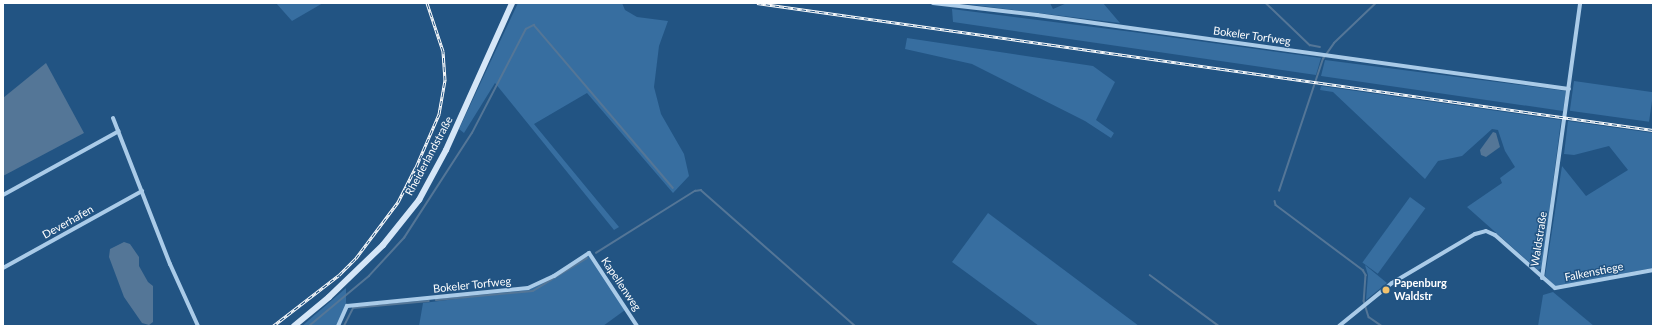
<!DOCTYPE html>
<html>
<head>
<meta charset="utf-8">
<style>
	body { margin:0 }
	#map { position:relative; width:1656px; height:329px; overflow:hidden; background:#225483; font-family:Lato,sans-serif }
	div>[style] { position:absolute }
	.green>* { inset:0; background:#376ea0; transform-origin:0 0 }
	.water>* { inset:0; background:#547697 }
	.stream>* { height:1.5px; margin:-0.75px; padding:0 0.75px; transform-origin:0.75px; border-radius:0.75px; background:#547697 }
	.minor>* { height:4px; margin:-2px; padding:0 2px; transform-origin:2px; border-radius:2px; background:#aacbe8 }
	.secondary>* { height:6px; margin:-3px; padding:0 3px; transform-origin:3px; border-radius:3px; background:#d5e6f7 }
	.rail>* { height:3px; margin-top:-1.5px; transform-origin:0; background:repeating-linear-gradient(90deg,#225483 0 4.5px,#fff 0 9px); box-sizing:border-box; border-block:1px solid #fff }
	.dots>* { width:11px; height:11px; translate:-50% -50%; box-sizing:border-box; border:2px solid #225483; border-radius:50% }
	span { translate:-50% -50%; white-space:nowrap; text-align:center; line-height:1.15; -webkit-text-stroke:3px #225483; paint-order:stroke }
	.street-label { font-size:11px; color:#fff }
	.poi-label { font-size:11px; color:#fff; font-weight:700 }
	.left { translate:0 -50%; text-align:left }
	.frame { position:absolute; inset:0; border:4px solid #fff; pointer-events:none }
</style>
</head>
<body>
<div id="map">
	<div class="green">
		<div style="clip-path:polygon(276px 3px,323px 3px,292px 21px)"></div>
		<div style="clip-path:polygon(518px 3px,622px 3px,625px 10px,637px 17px,668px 21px,659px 46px,654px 87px,661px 114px,684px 154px,689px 176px,673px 193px,587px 93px,534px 124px,619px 227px,614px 230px,495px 83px,464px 133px,459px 129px)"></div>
		<div style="clip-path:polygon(958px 3px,1050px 3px,1053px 9px,1067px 3px,1103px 3px,1120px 23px)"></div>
		<div style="clip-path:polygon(952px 9px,1133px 32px,1321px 58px,1316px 75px,953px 22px)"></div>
		<div style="clip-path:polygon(907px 38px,1093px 66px,1115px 82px,1096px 120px,1114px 133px,1111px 138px,1085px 121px,972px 64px,905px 49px)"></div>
		<div style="clip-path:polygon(1325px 60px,1566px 91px,1563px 111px,1321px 76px)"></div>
		<div style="left:1574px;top:81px;width:80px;height:30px;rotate:8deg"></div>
		<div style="clip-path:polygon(1321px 86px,1561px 120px,1542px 268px,1538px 270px,1467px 207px,1502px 183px,1500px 178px,1515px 167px,1505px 151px,1498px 130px,1492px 129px,1462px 156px,1438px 161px,1425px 179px,1333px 92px,1320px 90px)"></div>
		<div style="clip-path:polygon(1568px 121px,1653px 133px,1653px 268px,1555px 286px,1545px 276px,1562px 166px,1586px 196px,1628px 170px,1609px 146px,1574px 155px,1564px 154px)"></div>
		<div style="left:1410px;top:197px;width:19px;height:81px;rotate:36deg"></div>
		<div style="clip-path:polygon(988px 213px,1139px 326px,1039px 326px,952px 262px)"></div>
		<div style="clip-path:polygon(589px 255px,625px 310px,603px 326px,419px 326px,423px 303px,528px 290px,555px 277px)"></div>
		<div style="clip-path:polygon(1365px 265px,1387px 283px,1366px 300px,1368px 275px)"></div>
		<div style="clip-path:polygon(346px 288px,346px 304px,337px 326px,302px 326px)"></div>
		<div style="clip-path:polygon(1553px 292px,1594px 326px,1538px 326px,1543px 295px)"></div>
	</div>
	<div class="water">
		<div style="clip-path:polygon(46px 63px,84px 133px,3px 176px,3px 98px)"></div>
		<div style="clip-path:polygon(1493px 132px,1496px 133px,1500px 147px,1486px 157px,1481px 155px,1480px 150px)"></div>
		<div style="clip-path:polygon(124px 242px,130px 244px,139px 257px,139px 266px,148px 282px,153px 286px,153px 322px,149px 325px,142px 323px,124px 297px,109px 257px,110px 249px)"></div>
	</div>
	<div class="stream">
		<div style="left:1266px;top:3px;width:61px;rotate:43.7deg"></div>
		<div style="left:1310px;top:45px;width:10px;rotate:11deg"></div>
		<div style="left:1279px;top:191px;width:139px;rotate:-71.6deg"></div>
		<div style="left:1323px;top:59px;width:19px;rotate:-55deg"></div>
		<div style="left:1334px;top:43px;width:58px;rotate:-43.6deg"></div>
		<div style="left:1275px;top:201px;width:4px;rotate:76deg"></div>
		<div style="left:1276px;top:205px;width:109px;rotate:36.8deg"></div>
		<div style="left:1363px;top:270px;width:6px;rotate:59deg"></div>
		<div style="left:1366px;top:275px;width:26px;rotate:94deg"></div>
		<div style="left:1364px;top:301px;width:17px;rotate:73deg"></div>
		<div style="left:1369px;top:317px;width:16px;rotate:35deg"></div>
		<div style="left:596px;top:253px;width:117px;rotate:-32.1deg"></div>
		<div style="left:695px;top:191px;width:6px;rotate:-9deg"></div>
		<div style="left:701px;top:190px;width:205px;rotate:41.4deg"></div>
		<div style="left:1150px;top:275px;width:86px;rotate:36.5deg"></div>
		<div style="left:436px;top:300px;width:97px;rotate:-5.3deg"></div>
		<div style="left:533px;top:291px;width:63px;rotate:-31.4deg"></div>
		<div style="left:309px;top:326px;width:78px;rotate:-39.8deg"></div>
		<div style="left:369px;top:276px;width:52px;rotate:-47.4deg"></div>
		<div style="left:404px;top:238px;width:125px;rotate:-57.1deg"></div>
		<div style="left:472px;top:133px;width:117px;rotate:-62.6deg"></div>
		<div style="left:526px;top:29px;width:9px;rotate:-27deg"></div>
		<div style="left:534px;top:25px;width:214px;rotate:49.5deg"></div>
		<div style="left:344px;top:326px;width:20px;rotate:-63deg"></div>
		<div style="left:353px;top:308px;width:76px;rotate:-5.3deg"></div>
	</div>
	<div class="minor">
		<div style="left:933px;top:3px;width:105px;rotate:6.6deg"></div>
		<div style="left:1037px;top:15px;width:537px;rotate:7.92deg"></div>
		<div style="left:113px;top:118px;width:157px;rotate:68.7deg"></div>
		<div style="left:170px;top:264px;width:68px;rotate:65.7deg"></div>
		<div style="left:3px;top:195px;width:132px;rotate:-28.9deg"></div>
		<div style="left:3px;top:268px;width:159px;rotate:-29deg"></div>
		<div style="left:1542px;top:278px;width:278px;rotate:-82.1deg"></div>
		<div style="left:338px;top:326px;width:22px;rotate:-66deg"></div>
		<div style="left:347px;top:306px;width:182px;rotate:-5.7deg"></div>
		<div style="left:528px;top:288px;width:29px;rotate:-25deg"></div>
		<div style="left:554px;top:276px;width:42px;rotate:-33.3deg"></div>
		<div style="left:589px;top:253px;width:87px;rotate:56.7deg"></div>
		<div style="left:1339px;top:326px;width:68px;rotate:-39.1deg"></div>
		<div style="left:1392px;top:283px;width:96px;rotate:-30.6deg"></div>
		<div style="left:1475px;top:234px;width:11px;rotate:-15deg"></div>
		<div style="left:1486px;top:231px;width:10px;rotate:24deg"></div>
		<div style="left:1495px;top:235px;width:80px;rotate:41.5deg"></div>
		<div style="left:1555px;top:288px;width:100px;rotate:-10.4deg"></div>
	</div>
	<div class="secondary">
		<div style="left:294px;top:326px;width:45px;rotate:-39.6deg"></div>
		<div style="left:329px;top:297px;width:75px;rotate:-43.9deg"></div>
		<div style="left:383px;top:245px;width:58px;rotate:-51.3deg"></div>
		<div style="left:419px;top:200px;width:57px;rotate:-61.6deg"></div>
		<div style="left:446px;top:150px;width:161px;rotate:-65.8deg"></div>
	</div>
	<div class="rail">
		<div style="left:757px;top:3px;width:905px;rotate:8.07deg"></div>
		<div style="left:273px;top:326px;width:83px;rotate:-37.7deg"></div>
		<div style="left:339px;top:275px;width:24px;rotate:-45deg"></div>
		<div style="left:356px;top:258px;width:70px;rotate:-53.1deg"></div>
		<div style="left:398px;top:202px;width:39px;rotate:-63deg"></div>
		<div style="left:416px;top:167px;width:58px;rotate:-66.5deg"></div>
		<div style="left:439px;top:114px;width:35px;rotate:-80deg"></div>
		<div style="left:445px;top:80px;width:29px;rotate:-94deg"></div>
		<div style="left:443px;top:51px;width:51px;rotate:-108.4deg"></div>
	</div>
	<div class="dots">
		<div style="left:1386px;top:290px;background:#f3c26d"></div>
	</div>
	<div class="street-label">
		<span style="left:1252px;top:36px;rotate:8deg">Bokeler Torfweg</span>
		<span style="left:429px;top:156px;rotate:-62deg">Rheiderlandstraße</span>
		<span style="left:68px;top:222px;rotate:-29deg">Deverhafen</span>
		<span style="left:1539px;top:239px;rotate:-81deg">Waldstraße</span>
		<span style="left:1594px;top:272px;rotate:-11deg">Falkenstiege</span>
		<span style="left:621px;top:284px;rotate:56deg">Kapellenweg</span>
		<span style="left:472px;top:285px;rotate:-6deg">Bokeler Torfweg</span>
	</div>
	<div class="poi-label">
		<span class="left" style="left:1394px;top:290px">Papenburg<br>Waldstr</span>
	</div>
	<div class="frame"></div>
</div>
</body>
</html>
